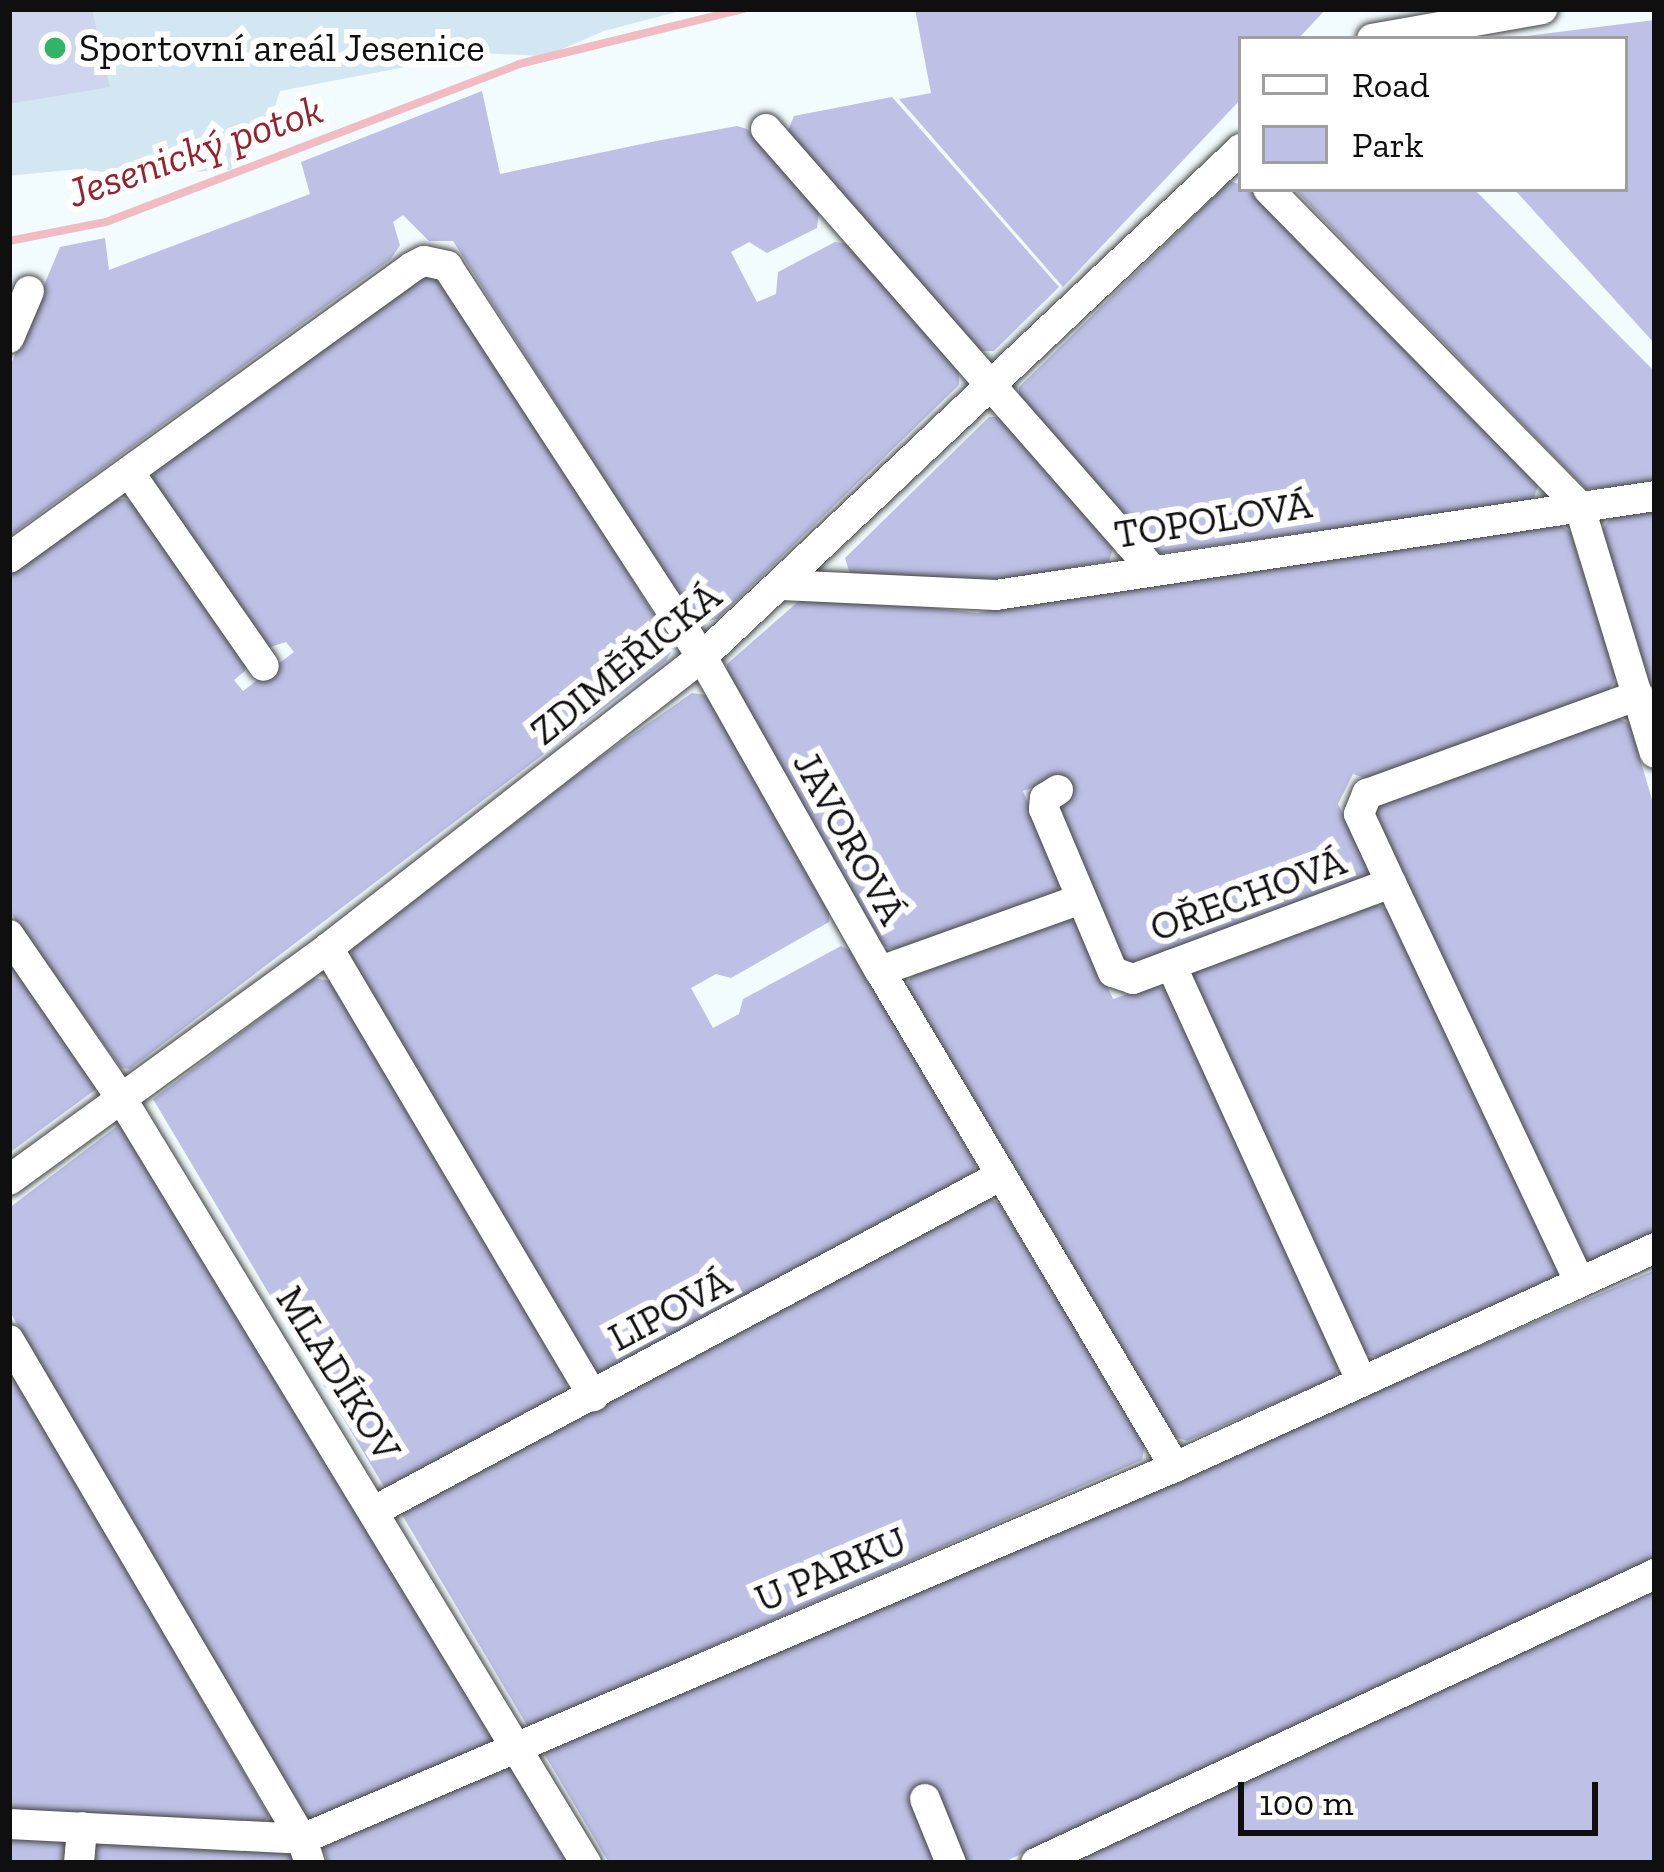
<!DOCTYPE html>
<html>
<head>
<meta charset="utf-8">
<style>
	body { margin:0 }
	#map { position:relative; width:1664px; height:1872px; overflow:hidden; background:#f2fbfe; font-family:"Zilla Slab",serif }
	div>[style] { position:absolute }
	.farmland>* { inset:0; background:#d3e7f2 }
	.green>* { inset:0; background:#bec0e6 }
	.pitch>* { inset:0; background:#cfd5ee }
	.stream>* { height:8px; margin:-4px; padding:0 4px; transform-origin:4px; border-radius:4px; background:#f1bbc4 }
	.roads { filter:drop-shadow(0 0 3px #424242) drop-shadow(0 0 3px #424242) }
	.minor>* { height:30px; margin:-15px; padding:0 15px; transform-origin:15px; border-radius:15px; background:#fff }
	.dots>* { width:33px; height:33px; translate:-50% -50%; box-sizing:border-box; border:6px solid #fff; border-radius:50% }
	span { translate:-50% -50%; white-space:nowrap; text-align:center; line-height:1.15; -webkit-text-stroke:12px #fff; paint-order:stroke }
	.poi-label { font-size:39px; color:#0f0f0f }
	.left { translate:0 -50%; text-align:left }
	.street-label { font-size:39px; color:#0f0f0f }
	.water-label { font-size:42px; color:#96222e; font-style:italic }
	.frame { position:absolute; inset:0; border:12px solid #0f0f0f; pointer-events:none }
	.legend { position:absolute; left:1238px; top:36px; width:390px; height:156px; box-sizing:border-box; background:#fff; border:3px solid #9f9f9f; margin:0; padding:15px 21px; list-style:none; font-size:36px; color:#0f0f0f }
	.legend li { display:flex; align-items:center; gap:24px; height:60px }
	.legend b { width:60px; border:3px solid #9f9f9f }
	.scale { position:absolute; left:1238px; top:1782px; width:360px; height:54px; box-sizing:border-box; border:6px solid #0f0f0f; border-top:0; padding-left:15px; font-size:36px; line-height:42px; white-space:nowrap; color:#0f0f0f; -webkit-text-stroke:9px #fff; paint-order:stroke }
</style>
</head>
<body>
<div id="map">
	<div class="farmland">
		<div style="clip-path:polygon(9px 9px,688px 9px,604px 31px,546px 56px,478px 53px,280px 91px,263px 141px,230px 170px,130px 175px,78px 169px,9px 176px)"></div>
	</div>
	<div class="green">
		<div style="clip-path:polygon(915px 9px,1326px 9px,1298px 39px,1241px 39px,1241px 99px,1063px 287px,899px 99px,931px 93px)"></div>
		<div style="clip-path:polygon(1655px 20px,1655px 344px,1514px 189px,1625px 189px,1625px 39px,1501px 39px)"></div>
		<div style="clip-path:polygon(482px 91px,500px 174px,656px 141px,737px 126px,747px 129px,819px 211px,817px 228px,767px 253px,749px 242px,731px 252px,757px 302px,776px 294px,778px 272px,835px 242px,849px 244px,959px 370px,959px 385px,717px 619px,701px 623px,690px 614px,453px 241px,429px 241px,403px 215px,393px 222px,400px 245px,391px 259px,9px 536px,9px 369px,60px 247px,105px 238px,109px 270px,310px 194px,301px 162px)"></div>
		<div style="clip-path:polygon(892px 97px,1059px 287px,994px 351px,978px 351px,787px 133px,794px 116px)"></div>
		<div style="clip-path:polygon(1230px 181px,1254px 189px,1539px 482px,1533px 501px,1160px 553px,1151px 549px,1019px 401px,1019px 387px)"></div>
		<div style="clip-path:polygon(1294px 189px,1474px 189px,1655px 372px,1655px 484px,1586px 489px)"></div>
		<div style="clip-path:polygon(433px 273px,447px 282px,674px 646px,666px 661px,130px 1069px,121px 1068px,9px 911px,9px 573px,110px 500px,125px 499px,138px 506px,247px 661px,245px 671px,234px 680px,243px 691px,294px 652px,286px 642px,264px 649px,156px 493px,153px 477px,160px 463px,418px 277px)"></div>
		<div style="clip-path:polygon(989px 417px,1004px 417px,1115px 543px,1109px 561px,977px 585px,850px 574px,845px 558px)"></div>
		<div style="clip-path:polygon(1655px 511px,1655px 707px,1601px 532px,1610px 518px)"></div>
		<div style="clip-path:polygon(1559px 525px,1571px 532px,1616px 677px,1609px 691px,1368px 779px,1353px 774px,1338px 804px,1370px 870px,1365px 884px,1134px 968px,1120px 962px,1056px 814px,1071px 796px,1064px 777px,1023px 791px,1061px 880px,1055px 894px,898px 951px,882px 945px,727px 673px,727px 664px,800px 600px,887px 602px,977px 613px,1135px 584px)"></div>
		<div style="clip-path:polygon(692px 693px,706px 695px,829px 910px,829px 922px,731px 978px,716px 974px,691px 988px,713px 1028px,739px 1014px,743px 999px,841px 946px,853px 952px,976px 1164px,971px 1178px,606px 1374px,592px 1370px,350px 962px,353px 948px,593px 762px)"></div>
		<div style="clip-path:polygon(1616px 717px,1630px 724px,1655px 810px,1655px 1237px,1598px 1262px,1583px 1258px,1374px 816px,1379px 803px)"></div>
		<div style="clip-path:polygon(1372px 903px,1388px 910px,1558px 1268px,1553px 1282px,1379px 1358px,1364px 1353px,1192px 980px,1198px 966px)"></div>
		<div style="clip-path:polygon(1066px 919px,1081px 925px,1113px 999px,1153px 985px,1168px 990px,1340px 1363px,1334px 1378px,1187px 1441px,1172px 1436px,907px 987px,912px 974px)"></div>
		<div style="clip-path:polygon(9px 956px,99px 1087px,9px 1153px)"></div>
		<div style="clip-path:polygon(314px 978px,330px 981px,567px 1382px,562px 1397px,386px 1490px,153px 1099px)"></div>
		<div style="clip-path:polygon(124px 1121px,494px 1741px,304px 1824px,9px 1310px,9px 1208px)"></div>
		<div style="clip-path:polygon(988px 1198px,1000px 1204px,1145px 1443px,1142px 1460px,528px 1727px,401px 1513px)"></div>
		<div style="clip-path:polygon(1655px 1270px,1655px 1562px,1002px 1863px,970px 1863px,962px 1856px,932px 1785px,909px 1796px,936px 1863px,609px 1863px,542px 1750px)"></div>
		<div style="clip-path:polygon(9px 1364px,269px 1816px,264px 1822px,9px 1813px)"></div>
		<div style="clip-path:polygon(1655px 1591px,1655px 1863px,1066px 1863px,1366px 1725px)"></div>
		<div style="clip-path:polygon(509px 1765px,567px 1863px,328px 1863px,323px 1847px)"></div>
		<div style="clip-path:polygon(9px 1838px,72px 1841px,70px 1863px,9px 1863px)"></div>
		<div style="clip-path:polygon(91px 1843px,296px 1854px,299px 1863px,90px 1863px)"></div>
	</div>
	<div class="pitch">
		<div style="clip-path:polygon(9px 9px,92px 9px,110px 87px,9px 104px)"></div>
	</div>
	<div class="stream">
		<div style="left:9px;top:241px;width:99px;rotate:-11.1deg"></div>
		<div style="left:106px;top:222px;width:442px;rotate:-20.9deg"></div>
		<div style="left:519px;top:64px;width:231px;rotate:-13.8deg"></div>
	</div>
	<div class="roads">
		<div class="minor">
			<div style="left:1372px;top:39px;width:173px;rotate:-10deg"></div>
			<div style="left:766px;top:129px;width:584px;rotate:48.75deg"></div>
			<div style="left:1268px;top:189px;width:443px;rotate:45.5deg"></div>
			<div style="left:1579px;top:505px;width:259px;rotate:73deg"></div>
			<div style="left:9px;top:338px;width:51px;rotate:-66.9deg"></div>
			<div style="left:129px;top:472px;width:236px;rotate:55.2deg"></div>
			<div style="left:9px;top:558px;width:497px;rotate:-35.8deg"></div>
			<div style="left:412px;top:267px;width:13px;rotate:-27deg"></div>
			<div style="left:424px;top:261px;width:24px;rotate:12deg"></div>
			<div style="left:447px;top:266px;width:467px;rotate:56.9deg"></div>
			<div style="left:702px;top:657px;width:361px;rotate:60.5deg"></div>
			<div style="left:880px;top:971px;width:577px;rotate:59.26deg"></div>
			<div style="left:782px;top:585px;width:214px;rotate:2.7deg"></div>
			<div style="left:996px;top:595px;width:666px;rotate:-8.54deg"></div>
			<div style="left:1058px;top:790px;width:15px;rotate:148deg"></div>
			<div style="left:1045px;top:798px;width:11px;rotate:95deg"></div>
			<div style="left:1044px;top:809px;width:177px;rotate:67.1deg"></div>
			<div style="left:1113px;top:972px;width:21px;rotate:19deg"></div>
			<div style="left:1133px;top:979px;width:275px;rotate:-20.4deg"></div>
			<div style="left:1391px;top:883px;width:76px;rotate:-114.9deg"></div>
			<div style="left:1359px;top:814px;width:22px;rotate:-68deg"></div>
			<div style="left:1367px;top:794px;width:289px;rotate:-20deg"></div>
			<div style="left:1391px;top:883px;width:441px;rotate:64.7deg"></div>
			<div style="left:9px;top:935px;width:201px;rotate:55.5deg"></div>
			<div style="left:123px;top:1101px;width:892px;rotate:58.72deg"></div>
			<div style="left:328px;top:948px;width:521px;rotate:59.39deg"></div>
			<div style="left:1171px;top:965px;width:454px;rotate:65.4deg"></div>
			<div style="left:880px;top:971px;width:214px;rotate:-19.7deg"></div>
			<div style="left:9px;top:1180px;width:394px;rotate:-36deg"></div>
			<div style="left:328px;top:948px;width:474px;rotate:-37.9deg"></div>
			<div style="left:702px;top:657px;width:741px;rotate:-43.3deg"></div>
			<div style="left:9px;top:1340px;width:579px;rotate:59.58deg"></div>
			<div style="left:302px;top:1839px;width:25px;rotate:72deg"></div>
			<div style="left:376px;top:1510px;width:708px;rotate:-28.16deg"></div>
			<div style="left:925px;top:1799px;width:69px;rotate:67.9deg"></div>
			<div style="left:9px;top:1824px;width:293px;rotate:2.9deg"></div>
			<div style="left:302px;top:1839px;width:949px;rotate:-23.08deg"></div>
			<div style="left:1175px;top:1467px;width:528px;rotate:-24.52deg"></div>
			<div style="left:79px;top:1863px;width:36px;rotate:-85deg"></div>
			<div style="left:1036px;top:1863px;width:683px;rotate:-25.03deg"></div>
		</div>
	</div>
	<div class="dots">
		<div style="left:55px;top:48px;background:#33b367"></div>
	</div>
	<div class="poi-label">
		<span class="left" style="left:79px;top:48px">Sportovní areál Jesenice</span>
	</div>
	<div class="street-label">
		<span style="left:1213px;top:520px;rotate:-9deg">TOPOLOVÁ</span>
		<span style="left:626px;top:664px;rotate:-39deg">ZDIMĚŘICKÁ</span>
		<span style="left:849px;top:838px;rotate:61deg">JAVOROVÁ</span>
		<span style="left:1248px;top:895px;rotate:-20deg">OŘECHOVÁ</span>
		<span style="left:670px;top:1310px;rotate:-28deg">LIPOVÁ</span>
		<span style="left:338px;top:1374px;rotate:58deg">MLADÍKOV</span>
		<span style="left:831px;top:1570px;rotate:-23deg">U PARKU</span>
	</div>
	<div class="water-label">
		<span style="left:195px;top:151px;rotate:-19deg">Jesenický potok</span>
	</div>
	<div class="frame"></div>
	<ul class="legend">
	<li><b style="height:15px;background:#fff"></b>Road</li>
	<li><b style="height:33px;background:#bec0e6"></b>Park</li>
	</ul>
	<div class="scale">100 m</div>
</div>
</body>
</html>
